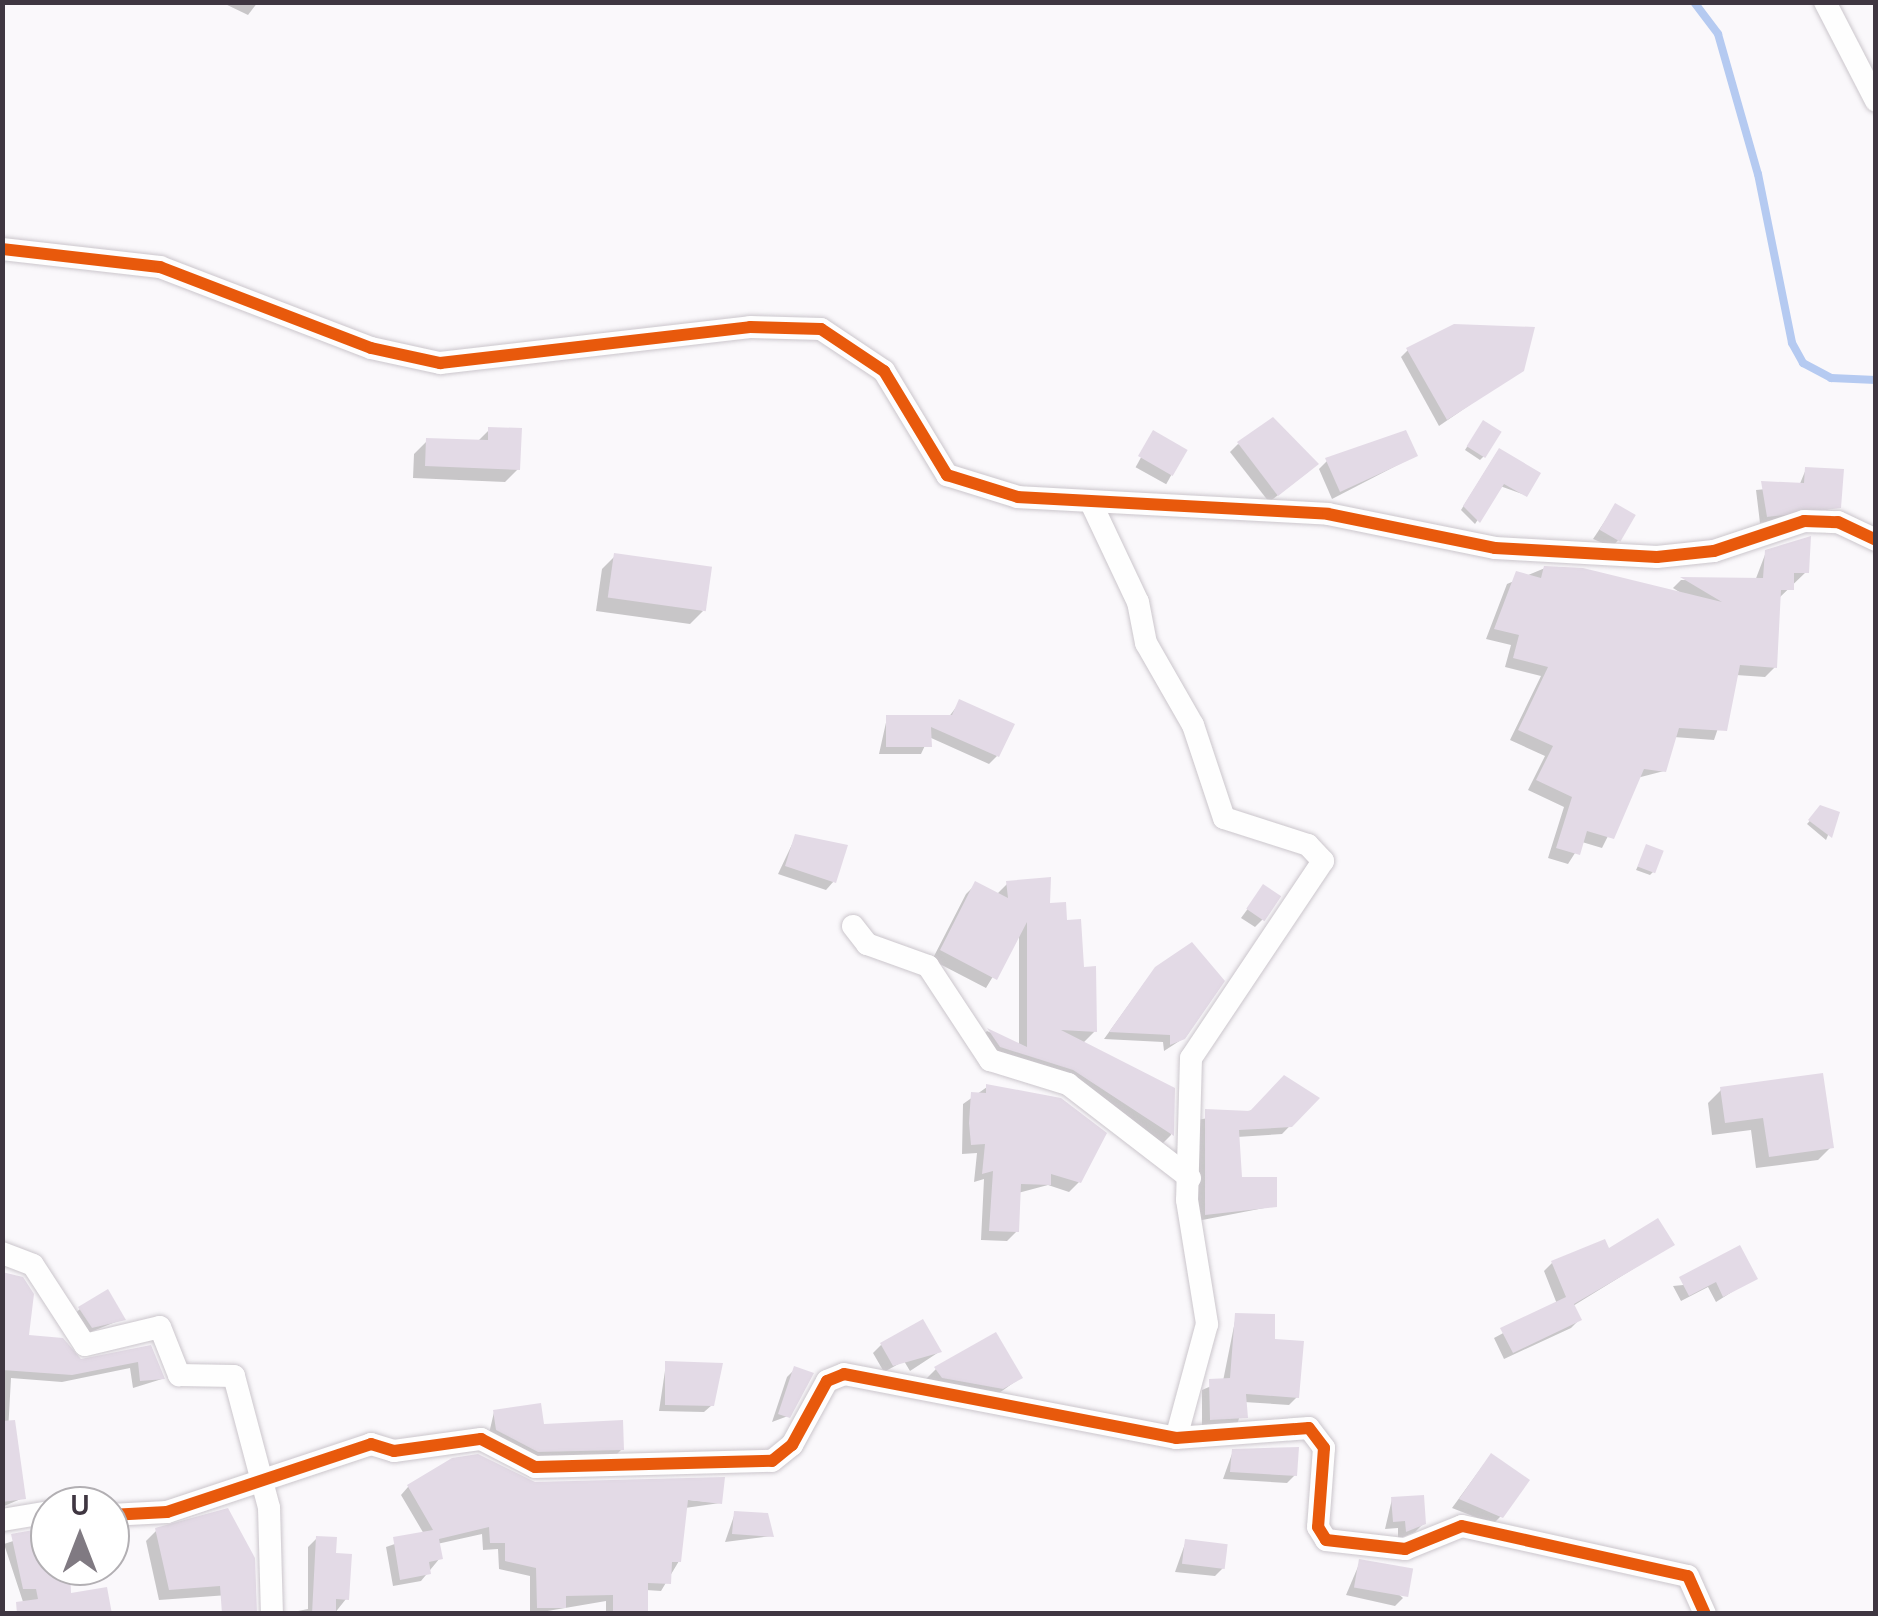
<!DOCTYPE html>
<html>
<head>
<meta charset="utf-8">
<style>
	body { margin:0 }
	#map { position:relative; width:1878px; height:1616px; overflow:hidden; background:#faf8fb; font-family:Overpass,sans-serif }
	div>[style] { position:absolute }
	.shadow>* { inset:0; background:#0003; transform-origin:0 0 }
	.stream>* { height:8px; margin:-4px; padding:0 4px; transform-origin:4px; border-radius:4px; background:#b5caf1 }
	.building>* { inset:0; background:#e3dae6; transform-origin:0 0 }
	.roads { filter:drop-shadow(0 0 2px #cbc6cc) drop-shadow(0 0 2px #cbc6cc) }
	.street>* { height:22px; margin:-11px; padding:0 11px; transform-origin:11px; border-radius:11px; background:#fefefe }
	.cycleway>* { height:12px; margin:-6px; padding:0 6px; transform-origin:6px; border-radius:6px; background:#e8590c }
	span { translate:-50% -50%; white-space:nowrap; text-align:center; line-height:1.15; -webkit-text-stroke:8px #fff; paint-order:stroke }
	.frame { position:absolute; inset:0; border:5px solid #3f3641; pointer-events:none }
	.north { position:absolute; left:30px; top:1486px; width:100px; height:100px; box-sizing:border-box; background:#fff; border:2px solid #b2afb3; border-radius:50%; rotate:0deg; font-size:28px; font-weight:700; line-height:40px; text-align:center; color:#3f3641 }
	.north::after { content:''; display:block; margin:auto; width:35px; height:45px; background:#807a82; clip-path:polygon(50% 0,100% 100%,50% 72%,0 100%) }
</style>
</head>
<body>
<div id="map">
	<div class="shadow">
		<div style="clip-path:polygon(221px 2px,258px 2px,248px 15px)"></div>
		<div style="clip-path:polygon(1408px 350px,1522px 369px,1439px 426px,1401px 357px)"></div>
		<div style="clip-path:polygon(1480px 427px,1484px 456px,1480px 460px,1465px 450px)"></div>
		<div style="clip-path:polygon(489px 430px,518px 469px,505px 482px,413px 478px,414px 454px,427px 441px,477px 442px)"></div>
		<div style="left:1154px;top:434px;width:35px;height:38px;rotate:29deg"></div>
		<div style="clip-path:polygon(1238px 444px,1308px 472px,1269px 502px,1230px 452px)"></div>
		<div style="clip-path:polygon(1496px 454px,1525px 495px,1500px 486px,1475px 524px,1461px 510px)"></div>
		<div style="clip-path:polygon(1415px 456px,1332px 499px,1319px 469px,1327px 461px)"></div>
		<div style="clip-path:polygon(1806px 469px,1839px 507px,1760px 523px,1756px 490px,1799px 486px)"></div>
		<div style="clip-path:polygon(1615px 506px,1620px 538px,1612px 547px,1593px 539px)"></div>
		<div style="clip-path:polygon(1766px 552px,1806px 572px,1778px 599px,1775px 667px,1765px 677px,1736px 675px,1714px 740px,1674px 737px,1664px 771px,1637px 778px,1602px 848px,1582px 842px,1568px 864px,1548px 858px,1564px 807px,1528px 790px,1545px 756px,1510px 740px,1541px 676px,1505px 667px,1511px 645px,1486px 639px,1507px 584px,1545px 568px,1681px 593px,1673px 588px,1681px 580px,1755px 581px)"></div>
		<div style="clip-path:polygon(615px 556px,703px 611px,690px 624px,596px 611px,602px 569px)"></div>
		<div style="clip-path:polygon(960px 702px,997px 756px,989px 764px,929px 737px,921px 754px,879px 754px,887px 718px,948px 718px)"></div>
		<div style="clip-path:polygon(1821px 808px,1837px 813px,1826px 840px,1807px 824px)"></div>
		<div style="clip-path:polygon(796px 836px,834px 881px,826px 890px,778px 874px)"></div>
		<div style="clip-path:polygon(1647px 847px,1653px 872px,1650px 875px,1636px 870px)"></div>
		<div style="clip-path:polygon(1008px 883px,1065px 922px,1095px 1031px,1082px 1044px,1173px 1090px,1171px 1135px,1162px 1144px,1063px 1079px,990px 1056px,979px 1039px,987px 1031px,1019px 1046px,1019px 933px,986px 988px,932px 960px,966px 894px,976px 884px,996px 895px)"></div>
		<div style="clip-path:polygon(1263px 888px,1263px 919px,1255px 927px,1241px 918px)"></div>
		<div style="clip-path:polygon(1148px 978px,1184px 1038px,1164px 1051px,1163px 1042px,1104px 1039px)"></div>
		<div style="clip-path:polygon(987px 1087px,1079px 1182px,1069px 1192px,1048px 1185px,1018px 1193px,1017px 1231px,1007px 1241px,981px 1240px,984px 1179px,974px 1182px,977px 1153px,962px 1154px,963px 1104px)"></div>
		<div style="clip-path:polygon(1721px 1090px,1831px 1147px,1818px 1160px,1756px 1168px,1751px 1130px,1712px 1135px,1708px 1103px)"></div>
		<div style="clip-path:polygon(1316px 1099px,1282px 1134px,1237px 1137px,1240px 1180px,1275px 1206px,1197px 1221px,1197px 1120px)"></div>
		<div style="clip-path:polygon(1672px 1245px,1573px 1306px,1579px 1320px,1571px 1328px,1504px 1359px,1494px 1338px,1557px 1304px,1544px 1271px,1552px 1263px)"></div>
		<div style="clip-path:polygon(2px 1275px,26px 1338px,80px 1362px,149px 1348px,162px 1379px,133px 1388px,130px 1368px,62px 1382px,11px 1378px,7px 1451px,23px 1498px,2px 1507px)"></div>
		<div style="clip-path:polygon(1754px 1278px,1716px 1302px,1708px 1287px,1681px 1301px,1673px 1286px)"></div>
		<div style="clip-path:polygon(80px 1309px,123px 1319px,83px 1335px,71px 1317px)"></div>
		<div style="clip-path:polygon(1236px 1316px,1273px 1342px,1297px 1397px,1289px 1405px,1244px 1402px,1237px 1425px,1202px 1427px,1202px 1390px,1223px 1381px)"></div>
		<div style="clip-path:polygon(881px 1345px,939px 1352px,910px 1371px,904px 1361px,884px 1372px,873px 1353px)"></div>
		<div style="clip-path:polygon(666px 1364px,712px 1405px,704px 1412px,659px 1411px)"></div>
		<div style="clip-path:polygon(795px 1369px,788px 1416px,772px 1422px,787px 1377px)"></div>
		<div style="clip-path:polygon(936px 1369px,1020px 1378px,988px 1401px,923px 1382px)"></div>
		<div style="clip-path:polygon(494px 1412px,542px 1427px,622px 1449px,614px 1457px,529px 1459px,488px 1438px)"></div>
		<div style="clip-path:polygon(1233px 1451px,1295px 1475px,1287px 1483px,1223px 1479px)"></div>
		<div style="clip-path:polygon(1484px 1464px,1501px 1516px,1493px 1524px,1452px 1508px)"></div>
		<div style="clip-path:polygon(535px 1485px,720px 1503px,685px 1508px,679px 1561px,661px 1591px,646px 1590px,646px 1614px,606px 1614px,606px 1601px,530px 1614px,530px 1576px,499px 1569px,498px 1549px,483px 1550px,482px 1534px,437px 1544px,440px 1558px,421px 1581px,393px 1586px,386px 1547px,424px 1534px,401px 1495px,408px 1487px)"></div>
		<div style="clip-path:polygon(1392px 1499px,1424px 1523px,1415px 1532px,1398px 1539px,1398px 1528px,1385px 1529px)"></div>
		<div style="clip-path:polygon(735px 1513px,771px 1536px,725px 1542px)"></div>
		<div style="clip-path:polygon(50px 1529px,50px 1566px,62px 1566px,69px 1596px,27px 1614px,4px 1544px)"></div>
		<div style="clip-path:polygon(157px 1530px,242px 1594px,159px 1600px,146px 1541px)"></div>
		<div style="clip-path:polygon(317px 1538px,333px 1556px,346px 1599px,334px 1614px,283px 1614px,308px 1609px,308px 1547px)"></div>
		<div style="clip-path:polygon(1186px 1541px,1223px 1568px,1215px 1576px,1175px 1572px)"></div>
		<div style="clip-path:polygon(1360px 1562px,1403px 1598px,1395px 1606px,1346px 1595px)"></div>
	</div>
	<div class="stream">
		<div style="left:1694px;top:2px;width:40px;rotate:53deg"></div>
		<div style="left:1718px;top:34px;width:146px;rotate:74.1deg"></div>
		<div style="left:1758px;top:174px;width:172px;rotate:78.6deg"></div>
		<div style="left:1792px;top:343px;width:23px;rotate:61deg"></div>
		<div style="left:1803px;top:363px;width:32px;rotate:28deg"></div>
		<div style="left:1831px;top:378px;width:45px;rotate:2.5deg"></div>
	</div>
	<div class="building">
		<div style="clip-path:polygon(1454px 324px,1535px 327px,1524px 371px,1447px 420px,1406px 348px)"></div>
		<div style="clip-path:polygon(1273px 417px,1319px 464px,1278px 496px,1237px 442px)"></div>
		<div style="left:1483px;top:420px;width:22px;height:31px;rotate:32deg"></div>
		<div style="clip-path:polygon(488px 427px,522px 428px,520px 470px,425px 466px,426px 438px,488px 440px)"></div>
		<div style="left:1153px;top:430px;width:40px;height:30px;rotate:30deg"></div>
		<div style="clip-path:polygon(1406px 430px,1418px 456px,1340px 492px,1325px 458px)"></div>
		<div style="clip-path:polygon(1499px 448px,1541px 473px,1527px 497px,1504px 484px,1480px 523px,1463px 506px)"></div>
		<div style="clip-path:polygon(1805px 467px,1844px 469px,1841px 508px,1767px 517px,1761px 481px,1804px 483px)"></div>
		<div style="left:1615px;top:503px;width:24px;height:31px;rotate:30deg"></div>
		<div style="clip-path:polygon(1811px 536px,1809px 573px,1794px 573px,1794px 590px,1781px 590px,1777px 668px,1740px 665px,1727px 731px,1679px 728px,1666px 772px,1644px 769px,1614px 839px,1587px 831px,1580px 855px,1556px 848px,1572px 797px,1536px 780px,1553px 746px,1518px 730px,1548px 667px,1513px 658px,1519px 635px,1494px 629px,1516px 571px,1541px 578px,1544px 566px,1583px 568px,1722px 602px,1680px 577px,1763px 578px,1765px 550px)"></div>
		<div style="left:614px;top:553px;width:99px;height:45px;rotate:8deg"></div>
		<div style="clip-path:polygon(959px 699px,1015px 724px,999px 757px,931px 727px,932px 747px,886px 747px,886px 715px,952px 715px)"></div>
		<div style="clip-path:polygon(1820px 805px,1840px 812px,1832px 838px,1808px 820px)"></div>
		<div style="clip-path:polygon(795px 834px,848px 845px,836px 883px,785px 866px)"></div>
		<div style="left:1646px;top:844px;width:19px;height:24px;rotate:21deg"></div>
		<div style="clip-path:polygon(1051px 877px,1050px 903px,1066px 902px,1067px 920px,1081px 919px,1084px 967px,1096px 966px,1097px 1032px,1061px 1030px,1175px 1088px,1174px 1136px,1073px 1070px,1000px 1047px,987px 1028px,1027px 1047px,1027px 922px,997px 980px,940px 950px,975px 881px,1008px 898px,1006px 881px)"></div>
		<div style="left:1263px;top:884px;width:22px;height:30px;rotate:34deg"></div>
		<div style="clip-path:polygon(1192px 942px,1225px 981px,1185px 1039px,1170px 1045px,1170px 1035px,1109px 1032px,1155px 967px)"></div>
		<div style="clip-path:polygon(1823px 1073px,1834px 1148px,1769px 1157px,1763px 1118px,1725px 1123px,1720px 1087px)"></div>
		<div style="clip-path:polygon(1284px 1075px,1320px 1098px,1292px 1127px,1239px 1130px,1242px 1177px,1277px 1177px,1277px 1207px,1205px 1215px,1205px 1109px,1250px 1111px)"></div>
		<div style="clip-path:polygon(986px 1084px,1061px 1098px,1107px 1133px,1081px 1183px,1051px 1174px,1051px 1185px,1021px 1184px,1019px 1232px,989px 1231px,993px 1171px,982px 1174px,985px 1144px,971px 1145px,969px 1123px,971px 1092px,986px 1093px)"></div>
		<div style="clip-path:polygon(1658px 1218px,1675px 1245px,1574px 1304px,1582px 1320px,1513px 1353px,1500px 1328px,1566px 1297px,1551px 1261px,1605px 1239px,1609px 1248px)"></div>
		<div style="clip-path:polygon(1740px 1245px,1758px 1279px,1723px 1297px,1716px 1282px,1689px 1296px,1679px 1277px)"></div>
		<div style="clip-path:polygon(2px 1272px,23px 1277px,34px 1294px,29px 1335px,63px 1338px,81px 1359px,151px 1345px,165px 1379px,140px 1381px,138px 1362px,72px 1375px,2px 1370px)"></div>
		<div style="clip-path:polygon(108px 1289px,126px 1320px,92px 1328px,78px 1307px)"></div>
		<div style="clip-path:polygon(1235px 1313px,1275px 1314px,1275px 1339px,1304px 1341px,1299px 1398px,1246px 1394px,1248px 1418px,1210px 1420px,1209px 1379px,1230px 1378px)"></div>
		<div style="clip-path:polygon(923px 1319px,942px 1352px,893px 1366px,880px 1343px)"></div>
		<div style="clip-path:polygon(996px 1332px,1023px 1378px,1003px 1389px,942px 1378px,934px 1367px)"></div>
		<div style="clip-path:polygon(665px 1361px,723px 1363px,714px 1406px,665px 1405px)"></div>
		<div style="clip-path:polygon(794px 1366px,814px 1373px,790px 1418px,778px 1414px)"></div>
		<div style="clip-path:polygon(541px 1403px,544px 1424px,623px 1420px,624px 1450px,538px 1452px,496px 1430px,493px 1410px)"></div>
		<div style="clip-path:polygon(15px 1420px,26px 1499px,2px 1502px,2px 1421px)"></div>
		<div style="clip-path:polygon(1299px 1447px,1297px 1476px,1230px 1472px,1232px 1449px)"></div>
		<div style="clip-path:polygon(1491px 1453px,1530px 1480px,1503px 1518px,1459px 1499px)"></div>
		<div style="clip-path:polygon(478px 1454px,535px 1482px,725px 1477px,722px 1504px,688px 1500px,681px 1562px,672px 1562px,671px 1584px,648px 1583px,648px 1614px,613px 1614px,613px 1595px,566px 1596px,566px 1608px,537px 1608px,536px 1568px,505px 1561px,505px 1543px,490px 1543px,489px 1527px,439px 1539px,443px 1559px,429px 1562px,431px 1574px,400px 1580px,393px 1537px,433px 1530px,407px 1485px,452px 1458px)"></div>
		<div style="clip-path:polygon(1424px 1495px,1426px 1524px,1406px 1532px,1405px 1521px,1393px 1522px,1391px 1497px)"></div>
		<div style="clip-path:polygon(228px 1508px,255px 1558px,257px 1614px,222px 1614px,220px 1586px,169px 1590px,155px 1528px)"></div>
		<div style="clip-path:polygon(734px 1511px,768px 1513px,774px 1537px,732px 1534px)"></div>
		<div style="clip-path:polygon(50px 1527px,50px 1566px,70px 1566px,71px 1593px,107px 1587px,112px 1614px,17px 1614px,16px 1602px,38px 1599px,36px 1589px,23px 1589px,11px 1534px)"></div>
		<div style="clip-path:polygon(316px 1536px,337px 1537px,336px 1553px,352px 1554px,349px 1600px,336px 1599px,336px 1614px,312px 1614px)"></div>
		<div style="left:1185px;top:1539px;width:43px;height:25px;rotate:7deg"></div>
		<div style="left:1359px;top:1559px;width:55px;height:29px;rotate:10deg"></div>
	</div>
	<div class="roads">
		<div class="street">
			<div style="left:1825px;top:2px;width:111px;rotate:62.7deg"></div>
			<div style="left:2px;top:249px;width:159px;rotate:6.5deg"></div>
			<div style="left:160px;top:267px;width:226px;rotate:21deg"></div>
			<div style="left:371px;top:348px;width:71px;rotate:12.3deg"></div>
			<div style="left:440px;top:363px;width:312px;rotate:-6.6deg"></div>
			<div style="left:750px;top:327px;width:71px;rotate:1.6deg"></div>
			<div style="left:821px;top:329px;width:76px;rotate:33.7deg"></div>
			<div style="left:884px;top:371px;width:122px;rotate:58.8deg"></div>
			<div style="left:947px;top:475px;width:74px;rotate:17.2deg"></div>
			<div style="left:1018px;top:497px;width:310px;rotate:3.1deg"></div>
			<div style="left:1328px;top:514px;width:170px;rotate:11.5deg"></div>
			<div style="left:1495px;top:548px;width:162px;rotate:3.2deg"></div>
			<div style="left:1657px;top:557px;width:57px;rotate:-6deg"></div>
			<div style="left:1714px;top:551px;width:95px;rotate:-18.4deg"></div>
			<div style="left:1804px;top:521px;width:34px;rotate:2deg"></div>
			<div style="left:1838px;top:522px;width:42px;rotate:25.3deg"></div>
			<div style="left:1093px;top:507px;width:105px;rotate:64.7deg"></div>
			<div style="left:1138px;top:602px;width:42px;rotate:79deg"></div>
			<div style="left:1146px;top:643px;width:95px;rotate:60.2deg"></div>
			<div style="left:1193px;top:725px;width:98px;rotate:71.6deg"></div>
			<div style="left:1224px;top:818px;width:88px;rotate:17.8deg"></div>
			<div style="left:1308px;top:845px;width:22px;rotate:47deg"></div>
			<div style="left:1323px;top:861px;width:237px;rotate:123.8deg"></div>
			<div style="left:1191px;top:1058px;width:142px;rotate:91.6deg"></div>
			<div style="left:1187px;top:1200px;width:126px;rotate:80.8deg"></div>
			<div style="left:1207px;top:1324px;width:118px;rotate:105.2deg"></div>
			<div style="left:853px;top:926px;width:23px;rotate:52deg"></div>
			<div style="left:867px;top:944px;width:65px;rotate:19.8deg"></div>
			<div style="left:928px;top:966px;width:113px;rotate:56.6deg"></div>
			<div style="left:990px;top:1060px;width:82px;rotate:17.1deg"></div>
			<div style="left:1068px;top:1084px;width:154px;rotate:37.6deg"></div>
			<div style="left:2px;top:1253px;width:33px;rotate:21deg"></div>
			<div style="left:33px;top:1265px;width:95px;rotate:57deg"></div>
			<div style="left:85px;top:1345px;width:77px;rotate:-13.5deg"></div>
			<div style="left:160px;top:1327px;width:52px;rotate:68.4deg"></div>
			<div style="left:179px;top:1375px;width:55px;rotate:1deg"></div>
			<div style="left:234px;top:1376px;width:137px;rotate:75.1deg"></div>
			<div style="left:269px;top:1508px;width:106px;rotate:88.4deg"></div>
			<div style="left:110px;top:1515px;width:57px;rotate:-3deg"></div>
			<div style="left:167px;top:1512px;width:215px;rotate:-18.4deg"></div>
			<div style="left:371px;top:1444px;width:24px;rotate:17deg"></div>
			<div style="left:394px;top:1451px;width:88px;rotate:-7.9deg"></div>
			<div style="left:481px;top:1439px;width:61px;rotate:27.4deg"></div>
			<div style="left:535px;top:1467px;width:237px;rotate:-1.5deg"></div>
			<div style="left:772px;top:1461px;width:26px;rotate:-39deg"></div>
			<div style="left:792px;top:1445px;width:73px;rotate:-61.3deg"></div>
			<div style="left:827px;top:1381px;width:18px;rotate:-22deg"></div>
			<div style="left:844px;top:1374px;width:338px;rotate:10.9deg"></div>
			<div style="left:1176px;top:1438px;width:133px;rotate:-4.3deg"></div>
			<div style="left:1309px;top:1428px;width:25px;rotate:53deg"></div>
			<div style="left:1324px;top:1448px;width:79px;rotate:94.3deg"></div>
			<div style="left:1318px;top:1527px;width:15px;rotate:58deg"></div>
			<div style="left:1326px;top:1540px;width:80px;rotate:6.5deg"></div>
			<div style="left:1405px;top:1549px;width:61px;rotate:-22deg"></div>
			<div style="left:1462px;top:1526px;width:231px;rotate:12.5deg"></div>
			<div style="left:1688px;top:1576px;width:42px;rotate:65.9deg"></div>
			<div style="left:2px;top:1520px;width:49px;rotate:-9.5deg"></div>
		</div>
	</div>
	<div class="cycleway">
		<div style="left:2px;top:249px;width:159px;rotate:6.5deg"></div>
		<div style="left:160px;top:267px;width:226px;rotate:21deg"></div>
		<div style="left:371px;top:348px;width:71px;rotate:12.3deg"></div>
		<div style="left:440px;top:363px;width:312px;rotate:-6.6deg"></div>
		<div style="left:750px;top:327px;width:71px;rotate:1.6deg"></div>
		<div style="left:821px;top:329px;width:76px;rotate:33.7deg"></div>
		<div style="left:884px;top:371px;width:122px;rotate:58.8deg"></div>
		<div style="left:947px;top:475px;width:74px;rotate:17.2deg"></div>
		<div style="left:1018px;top:497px;width:310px;rotate:3.1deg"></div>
		<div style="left:1328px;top:514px;width:170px;rotate:11.5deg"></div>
		<div style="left:1495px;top:548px;width:162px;rotate:3.2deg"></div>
		<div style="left:1657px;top:557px;width:57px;rotate:-6deg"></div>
		<div style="left:1714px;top:551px;width:95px;rotate:-18.4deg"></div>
		<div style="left:1804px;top:521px;width:34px;rotate:2deg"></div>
		<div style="left:1838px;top:522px;width:42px;rotate:25.3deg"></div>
		<div style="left:110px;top:1515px;width:57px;rotate:-3deg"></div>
		<div style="left:167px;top:1512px;width:215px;rotate:-18.4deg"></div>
		<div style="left:371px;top:1444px;width:24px;rotate:17deg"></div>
		<div style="left:394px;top:1451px;width:88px;rotate:-7.9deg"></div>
		<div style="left:481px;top:1439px;width:61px;rotate:27.4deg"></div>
		<div style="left:535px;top:1467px;width:237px;rotate:-1.5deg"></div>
		<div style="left:772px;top:1461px;width:26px;rotate:-39deg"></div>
		<div style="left:792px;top:1445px;width:73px;rotate:-61.3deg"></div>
		<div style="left:827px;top:1381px;width:18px;rotate:-22deg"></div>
		<div style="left:844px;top:1374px;width:338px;rotate:10.9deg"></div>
		<div style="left:1176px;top:1438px;width:133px;rotate:-4.3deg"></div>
		<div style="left:1309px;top:1428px;width:25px;rotate:53deg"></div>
		<div style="left:1324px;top:1448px;width:79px;rotate:94.3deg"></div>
		<div style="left:1318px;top:1527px;width:15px;rotate:58deg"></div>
		<div style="left:1326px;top:1540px;width:80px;rotate:6.5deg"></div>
		<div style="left:1405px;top:1549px;width:61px;rotate:-22deg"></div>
		<div style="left:1462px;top:1526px;width:231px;rotate:12.5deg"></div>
		<div style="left:1688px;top:1576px;width:42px;rotate:65.9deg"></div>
	</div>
	<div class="frame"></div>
	<div class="north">U</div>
</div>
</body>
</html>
